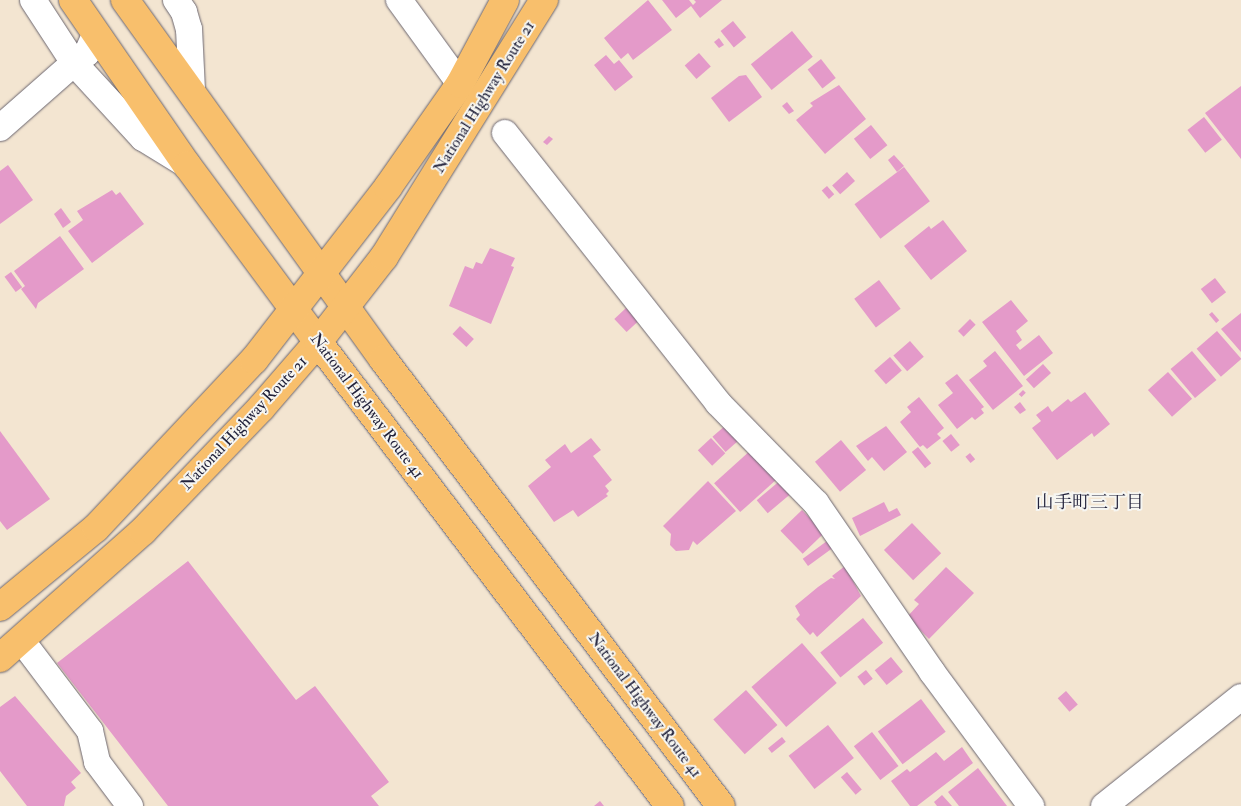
<!DOCTYPE html>
<html>
<head>
<meta charset="utf-8">
<style>
	body { margin:0 }
	#map { position:relative; width:1241px; height:806px; overflow:hidden; background:#f3e5d1; font-family:"IM FELL Double Pica","Noto Serif JP",serif }
	div>[style] { position:absolute }
	.building>* { inset:0; background:#e49ac9; transform-origin:0 0 }
	.roads { filter:drop-shadow(0 0 1px #6b6670) drop-shadow(0 0 1px #6b6670) }
	.minor>* { height:26px; margin:-13px; padding:0 13px; transform-origin:13px; border-radius:13px; background:#fff }
	.trunk>* { height:28px; margin:-14px; padding:0 14px; transform-origin:14px; border-radius:14px; background:#f8bf6c }
	span { translate:-50% -50%; white-space:nowrap; text-align:center; line-height:1.15; -webkit-text-stroke:4px #f6f6f2; paint-order:stroke }
	.street-label { font-size:16px; color:#22223b }
	.neighbourhood-label { font-size:18px; color:#22223b }
</style>
</head>
<body>
<div id="map">
	<div class="building">
		<div style="clip-path:polygon(648px 0,672px 30px,633px 60px,628px 53px,621px 59px,604px 38px)"></div>
		<div style="clip-path:polygon(662px 0,689px 0,693px 5px,696px 2px,694px 0,722px 0,700px 18px,691px 6px,676px 18px)"></div>
		<div style="left:733px;top:21px;width:21px;height:16px;rotate:51deg"></div>
		<div style="left:792px;top:31px;width:33px;height:53px;rotate:51deg"></div>
		<div style="clip-path:polygon(719px 38px,724px 45px,719px 48px,714px 42px)"></div>
		<div style="left:699px;top:53px;width:18px;height:19px;rotate:49deg"></div>
		<div style="clip-path:polygon(606px 55px,614px 64px,619px 60px,633px 77px,615px 91px,594px 65px)"></div>
		<div style="left:821px;top:59px;width:24px;height:17px;rotate:52deg"></div>
		<div style="clip-path:polygon(746px 75px,762px 97px,729px 122px,711px 98px,739px 76px)"></div>
		<div style="clip-path:polygon(839px 85px,866px 119px,825px 154px,796px 120px,813px 106px,810px 103px)"></div>
		<div style="clip-path:polygon(1241px 86px,1241px 159px,1205px 113px)"></div>
		<div style="clip-path:polygon(787px 102px,794px 111px,789px 114px,782px 106px)"></div>
		<div style="left:1204px;top:117px;width:29px;height:21px;rotate:52deg"></div>
		<div style="left:871px;top:125px;width:26px;height:22px;rotate:51deg"></div>
		<div style="clip-path:polygon(549px 136px,553px 139px,547px 145px,543px 142px)"></div>
		<div style="clip-path:polygon(894px 155px,904px 166px,897px 172px,888px 160px)"></div>
		<div style="clip-path:polygon(8px 165px,33px 200px,0 224px,0 171px)"></div>
		<div style="left:904px;top:167px;width:43px;height:62px;rotate:53deg"></div>
		<div style="left:847px;top:172px;width:12px;height:20px;rotate:48deg"></div>
		<div style="left:827px;top:186px;width:11px;height:7px;rotate:49deg"></div>
		<div style="clip-path:polygon(112px 190px,116px 195px,120px 192px,144px 224px,92px 263px,68px 231px,83px 220px,77px 211px)"></div>
		<div style="clip-path:polygon(61px 208px,71px 222px,63px 228px,54px 214px)"></div>
		<div style="clip-path:polygon(943px 220px,967px 251px,931px 280px,904px 246px,929px 226px,931px 229px)"></div>
		<div style="clip-path:polygon(60px 236px,84px 269px,38px 303px,36px 309px,21px 289px,25px 286px,14px 271px)"></div>
		<div style="clip-path:polygon(490px 248px,515px 258px,511px 266px,514px 267px,491px 324px,449px 306px,465px 266px,473px 269px,476px 262px,482px 264px)"></div>
		<div style="left:11px;top:272px;width:19px;height:8px;rotate:54deg"></div>
		<div style="left:1215px;top:278px;width:18px;height:18px;rotate:52deg"></div>
		<div style="left:879px;top:280px;width:36px;height:31px;rotate:53deg"></div>
		<div style="clip-path:polygon(1011px 300px,1028px 321px,1016px 331px,1022px 340px,1016px 345px,1020px 350px,1039px 335px,1053px 353px,1024px 376px,982px 322px)"></div>
		<div style="left:626px;top:308px;width:18px;height:16px;rotate:47deg"></div>
		<div style="left:1212px;top:312px;width:11px;height:4px;rotate:49deg"></div>
		<div style="clip-path:polygon(1241px 313px,1241px 352px,1221px 329px)"></div>
		<div style="left:970px;top:319px;width:8px;height:17px;rotate:45deg"></div>
		<div style="left:460px;top:326px;width:19px;height:11px;rotate:43deg"></div>
		<div style="left:1217px;top:331px;width:37px;height:27px;rotate:49deg"></div>
		<div style="left:910px;top:341px;width:21px;height:22px;rotate:49deg"></div>
		<div style="clip-path:polygon(995px 351px,1023px 386px,993px 410px,969px 380px,987px 366px,983px 361px)"></div>
		<div style="left:1192px;top:351px;width:38px;height:28px;rotate:50deg"></div>
		<div style="left:890px;top:357px;width:18px;height:21px;rotate:49deg"></div>
		<div style="left:1043px;top:364px;width:12px;height:23px;rotate:48deg"></div>
		<div style="left:1168px;top:372px;width:36px;height:27px;rotate:48deg"></div>
		<div style="clip-path:polygon(957px 374px,984px 407px,981px 409px,984px 413px,975px 420px,972px 417px,957px 429px,938px 405px,953px 393px,945px 383px)"></div>
		<div style="left:1023px;top:390px;width:4px;height:6px;rotate:45deg"></div>
		<div style="clip-path:polygon(1085px 392px,1110px 424px,1094px 437px,1092px 433px,1057px 460px,1032px 428px,1041px 421px,1036px 415px,1048px 406px,1052px 412px,1068px 399px,1071px 402px)"></div>
		<div style="clip-path:polygon(919px 397px,944px 428px,937px 434px,941px 438px,927px 449px,923px 445px,920px 447px,900px 422px,911px 412px,907px 407px)"></div>
		<div style="clip-path:polygon(1020px 402px,1026px 410px,1020px 414px,1014px 407px)"></div>
		<div style="left:726px;top:425px;width:20px;height:18px;rotate:49deg"></div>
		<div style="clip-path:polygon(886px 426px,907px 452px,884px 471px,872px 457px,868px 461px,856px 446px)"></div>
		<div style="clip-path:polygon(0 431px,50px 499px,7px 530px,0 521px)"></div>
		<div style="left:951px;top:434px;width:14px;height:11px;rotate:51deg"></div>
		<div style="clip-path:polygon(591px 438px,601px 450px,593px 456px,612px 480px,605px 486px,609px 491px,606px 494px,608px 496px,578px 517px,573px 510px,554px 522px,528px 486px,551px 467px,545px 460px,565px 444px,571px 453px)"></div>
		<div style="left:711px;top:438px;width:21px;height:18px;rotate:47deg"></div>
		<div style="left:841px;top:440px;width:39px;height:34px;rotate:50deg"></div>
		<div style="left:918px;top:447px;width:21px;height:8px;rotate:51deg"></div>
		<div style="left:752px;top:449px;width:39px;height:51px;rotate:48deg"></div>
		<div style="left:970px;top:453px;width:8px;height:6px;rotate:50deg"></div>
		<div style="left:782px;top:479px;width:17px;height:33px;rotate:50deg"></div>
		<div style="clip-path:polygon(708px 481px,736px 511px,697px 545px,693px 541px,689px 550px,676px 551px,670px 545px,671px 534px,663px 526px)"></div>
		<div style="clip-path:polygon(884px 502px,889px 512px,897px 508px,901px 515px,860px 536px,852px 518px)"></div>
		<div style="left:802px;top:510px;width:32px;height:30px;rotate:46deg"></div>
		<div style="left:912px;top:523px;width:42px;height:39px;rotate:46deg"></div>
		<div style="left:827px;top:541px;width:9px;height:30px;rotate:54deg"></div>
		<div style="clip-path:polygon(188px 561px,296px 700px,315px 686px,389px 782px,371px 796px,379px 806px,168px 806px,57px 663px)"></div>
		<div style="clip-path:polygon(845px 566px,861px 596px,817px 637px,813px 632px,810px 635px,796px 619px,800px 615px,795px 606px,818px 587px,831px 578px,835px 579px,832px 576px)"></div>
		<div style="clip-path:polygon(946px 567px,974px 593px,929px 639px,907px 617px,919px 604px,914px 600px)"></div>
		<div style="left:863px;top:618px;width:32px;height:55px;rotate:51deg"></div>
		<div style="left:802px;top:643px;width:53px;height:67px;rotate:49deg"></div>
		<div style="left:891px;top:657px;width:19px;height:21px;rotate:51deg"></div>
		<div style="left:866px;top:670px;width:11px;height:11px;rotate:52deg"></div>
		<div style="left:746px;top:690px;width:47px;height:44px;rotate:48deg"></div>
		<div style="left:1066px;top:691px;width:18px;height:11px;rotate:49deg"></div>
		<div style="clip-path:polygon(15px 696px,81px 773px,71px 782px,76px 788px,66px 796px,64px 806px,27px 806px,0 771px,0 707px)"></div>
		<div style="left:921px;top:699px;width:41px;height:54px;rotate:53deg"></div>
		<div style="left:828px;top:725px;width:42px;height:50px;rotate:52deg"></div>
		<div style="left:872px;top:732px;width:43px;height:23px;rotate:52deg"></div>
		<div style="left:782px;top:737px;width:6px;height:18px;rotate:51deg"></div>
		<div style="clip-path:polygon(962px 747px,973px 763px,917px 806px,910px 806px,891px 781px,907px 769px,910px 772px,936px 752px,944px 761px)"></div>
		<div style="clip-path:polygon(978px 768px,1007px 806px,959px 806px,948px 792px)"></div>
		<div style="left:847px;top:772px;width:23px;height:8px;rotate:50deg"></div>
		<div style="clip-path:polygon(942px 795px,952px 806px,937px 806px,934px 802px)"></div>
		<div style="clip-path:polygon(600px 801px,604px 806px,594px 806px)"></div>
	</div>
	<div class="roads">
		<div class="minor">
			<div style="left:176px;top:0;width:14px;rotate:56deg"></div>
			<div style="left:184px;top:12px;width:18px;rotate:74deg"></div>
			<div style="left:189px;top:29px;width:62px;rotate:87.2deg"></div>
			<div style="left:399px;top:0;width:104px;rotate:54deg"></div>
			<div style="left:95px;top:35px;width:20px;rotate:114deg"></div>
			<div style="left:87px;top:53px;width:16px;rotate:142deg"></div>
			<div style="left:74px;top:63px;width:102px;rotate:47.4deg"></div>
			<div style="left:143px;top:138px;width:52px;rotate:31.5deg"></div>
			<div style="left:0;top:128px;width:98px;rotate:-41.3deg"></div>
			<div style="left:74px;top:63px;width:75px;rotate:-123.1deg"></div>
			<div style="left:505px;top:133px;width:344px;rotate:51.7deg"></div>
			<div style="left:718px;top:403px;width:140px;rotate:45.6deg"></div>
			<div style="left:816px;top:503px;width:205px;rotate:55.5deg"></div>
			<div style="left:932px;top:672px;width:167px;rotate:53.5deg"></div>
			<div style="left:22px;top:641px;width:113px;rotate:52.9deg"></div>
			<div style="left:90px;top:731px;width:32px;rotate:77deg"></div>
			<div style="left:97px;top:762px;width:55px;rotate:53.1deg"></div>
			<div style="left:1104px;top:806px;width:175px;rotate:-38.5deg"></div>
		</div>
		<div class="trunk">
			<div style="left:73px;top:0;width:201px;rotate:55.4deg"></div>
			<div style="left:187px;top:165px;width:220px;rotate:53.5deg"></div>
			<div style="left:318px;top:342px;width:582px;rotate:52.82deg"></div>
			<div style="left:125px;top:0;width:442px;rotate:54.3deg"></div>
			<div style="left:383px;top:359px;width:560px;rotate:52.91deg"></div>
			<div style="left:0;top:607px;width:124px;rotate:-39.5deg"></div>
			<div style="left:96px;top:528px;width:231px;rotate:-46.8deg"></div>
			<div style="left:254px;top:360px;width:219px;rotate:-52.2deg"></div>
			<div style="left:388px;top:187px;width:126px;rotate:-55deg"></div>
			<div style="left:460px;top:84px;width:95px;rotate:-61.8deg"></div>
			<div style="left:0;top:658px;width:191px;rotate:-41.6deg"></div>
			<div style="left:143px;top:531px;width:170px;rotate:-46.2deg"></div>
			<div style="left:261px;top:408px;width:87px;rotate:-49.2deg"></div>
			<div style="left:318px;top:342px;width:108px;rotate:-52.2deg"></div>
			<div style="left:384px;top:257px;width:303px;rotate:-58.1deg"></div>
		</div>
	</div>
	<div class="street-label">
		<span style="left:484px;top:97px;rotate:-58deg">National Highway Route 21</span>
		<span style="left:367px;top:406px;rotate:53deg">National Highway Route 41</span>
		<span style="left:244px;top:423px;rotate:-47deg">National Highway Route 21</span>
		<span style="left:645px;top:705px;rotate:53deg">National Highway Route 41</span>
	</div>
	<div class="neighbourhood-label">
		<span style="left:1090px;top:503px">山手町三丁目</span>
	</div>
</div>
</body>
</html>
